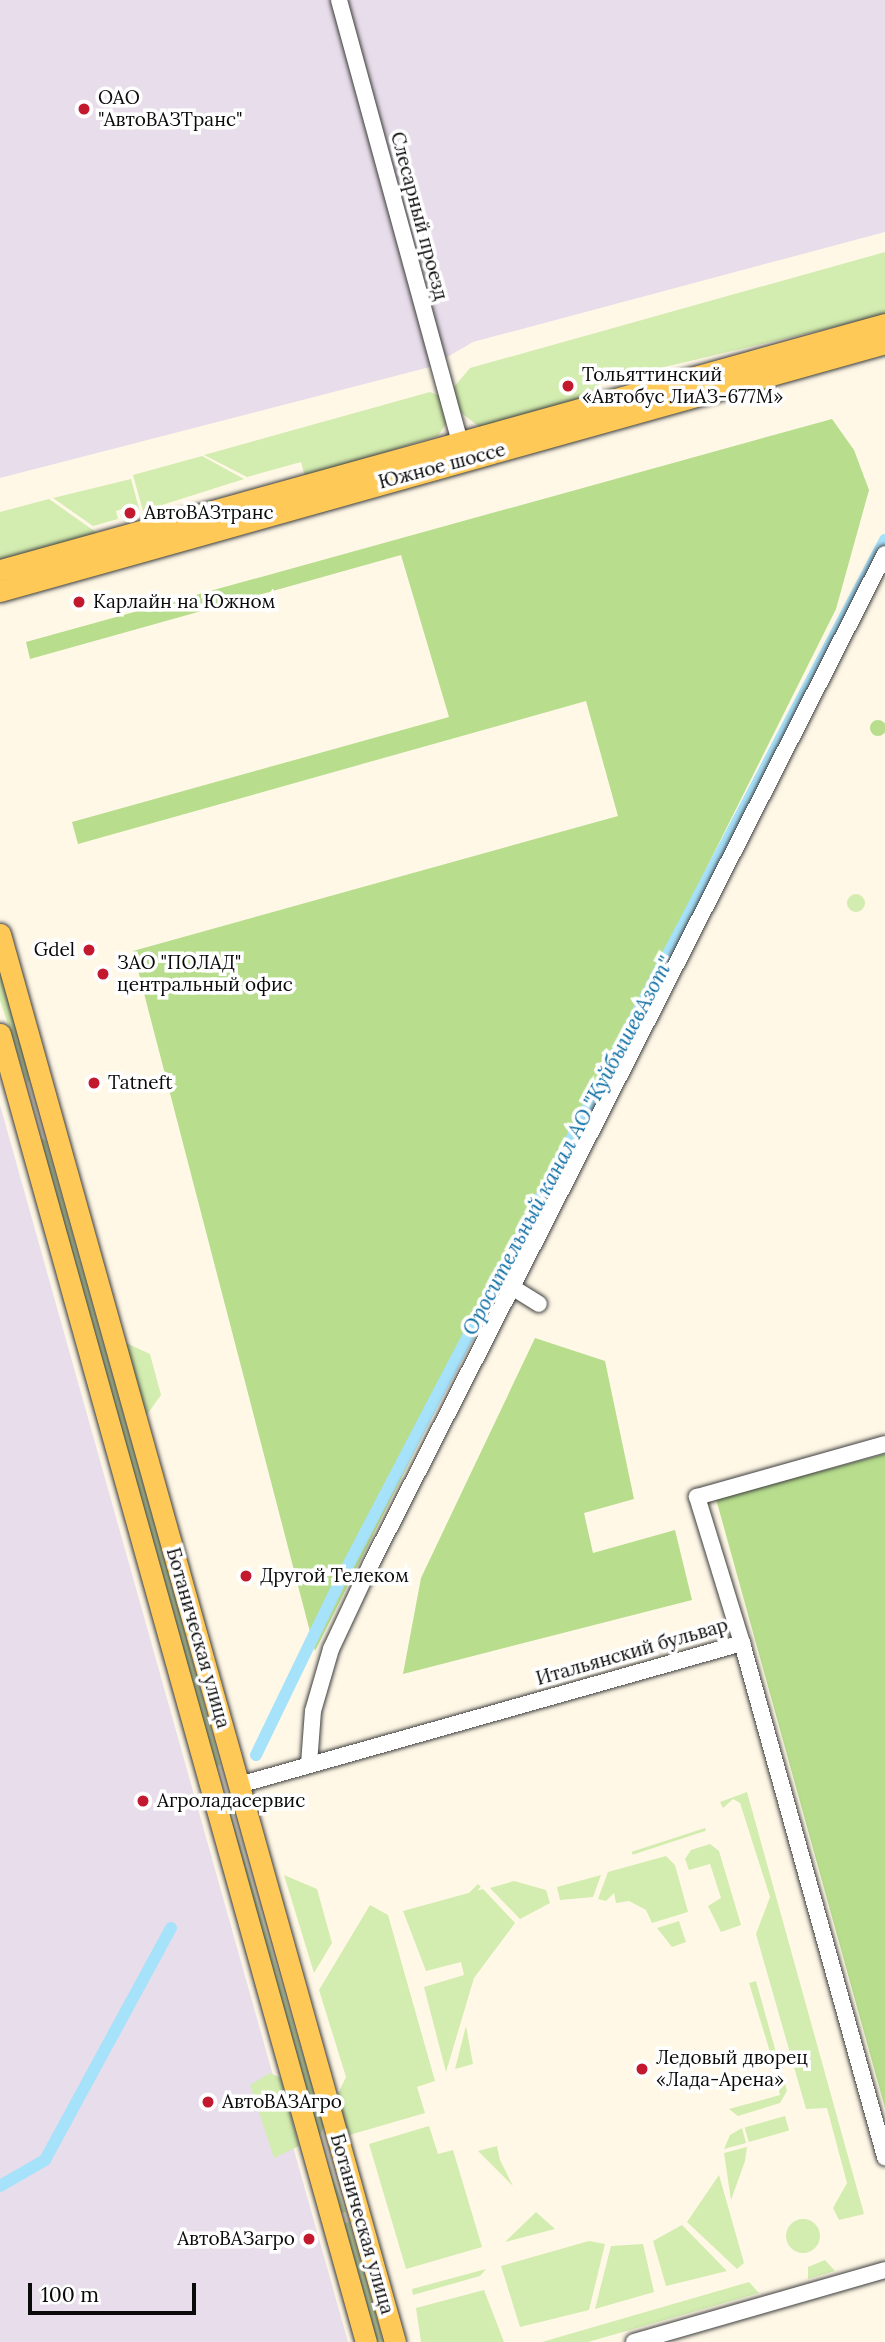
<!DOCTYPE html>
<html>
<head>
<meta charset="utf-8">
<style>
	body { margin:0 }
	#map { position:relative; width:885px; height:2342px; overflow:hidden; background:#fff8e7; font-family:Lora,serif }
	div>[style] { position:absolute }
	.industrial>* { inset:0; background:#e8ddea }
	.green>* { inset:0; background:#d3ecaf; transform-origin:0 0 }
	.round { border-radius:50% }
	.forest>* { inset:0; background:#b7dd8d }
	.canal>* { height:12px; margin:-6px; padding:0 6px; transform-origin:6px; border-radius:6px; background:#a7e2fb }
	.roads { filter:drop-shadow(0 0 2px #3d3d3d) drop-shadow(0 0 2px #3d3d3d) }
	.minor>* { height:16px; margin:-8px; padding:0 8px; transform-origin:8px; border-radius:8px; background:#fff }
	.major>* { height:21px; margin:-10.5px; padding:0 10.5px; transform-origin:10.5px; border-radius:10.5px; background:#ffc957 }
	.dots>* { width:19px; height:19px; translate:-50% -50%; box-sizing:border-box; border:4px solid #fff; border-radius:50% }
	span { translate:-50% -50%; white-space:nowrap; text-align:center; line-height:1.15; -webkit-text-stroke:7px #fff; paint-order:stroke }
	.poi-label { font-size:19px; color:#0a0a0a }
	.left { translate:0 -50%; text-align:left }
	.right { translate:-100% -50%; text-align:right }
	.street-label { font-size:19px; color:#0a0a0a }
	.water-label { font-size:21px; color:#0c6da3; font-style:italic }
	.scale { position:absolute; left:28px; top:2283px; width:168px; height:32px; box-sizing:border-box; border:4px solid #0a0a0a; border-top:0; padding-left:9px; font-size:21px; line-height:24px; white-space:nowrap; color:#0a0a0a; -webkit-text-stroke:5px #fff; paint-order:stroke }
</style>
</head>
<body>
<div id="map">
	<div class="industrial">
		<div style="clip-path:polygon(0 0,885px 0,885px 232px,473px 342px,430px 367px,0 478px)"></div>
		<div style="clip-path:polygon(0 1105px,348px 2342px,0 2342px)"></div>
	</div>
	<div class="green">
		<div style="clip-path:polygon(885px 252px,885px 315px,601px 382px,593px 395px,482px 429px,459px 411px,454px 387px,470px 368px)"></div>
		<div style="clip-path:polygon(430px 392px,440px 396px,447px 422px,438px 436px,305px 477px,301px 462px,247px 477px,204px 455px)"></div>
		<div style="clip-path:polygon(202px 456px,244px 479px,143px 511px,133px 475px)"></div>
		<div style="clip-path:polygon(131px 479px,140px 512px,136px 505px,116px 511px,118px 519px,93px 526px,53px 498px)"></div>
		<div style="clip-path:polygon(49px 499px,97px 533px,0 561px,0 512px)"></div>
		<div class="round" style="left:847px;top:894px;width:18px;height:18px"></div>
		<div style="clip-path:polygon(0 969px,30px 1080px,27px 1083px,0 1000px)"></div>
		<div style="clip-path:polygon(39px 1137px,46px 1141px,177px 1604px,220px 1764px,216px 1769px)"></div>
		<div style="clip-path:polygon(124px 1342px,150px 1354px,161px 1395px,146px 1416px)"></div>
		<div style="clip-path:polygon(223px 1788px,324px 2126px,320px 2135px,316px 2135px)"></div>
		<div style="clip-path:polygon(747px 1792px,864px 2214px,839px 2220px,833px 2208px,847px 2183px,827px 2108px,806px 2109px,756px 1934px,770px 1897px,740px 1803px,733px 1799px,723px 1808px,720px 1802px)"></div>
		<div style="left:705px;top:1828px;width:3px;height:77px;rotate:72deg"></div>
		<div style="clip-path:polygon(710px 1844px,719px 1851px,741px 1925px,721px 1932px,708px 1906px,721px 1898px,710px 1864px,689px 1870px,685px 1859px,691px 1850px)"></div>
		<div style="clip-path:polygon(666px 1856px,675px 1865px,688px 1912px,652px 1923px,646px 1910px,629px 1901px,616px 1903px,614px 1893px,606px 1901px,598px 1899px,608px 1872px)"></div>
		<div style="clip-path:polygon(284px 1875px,317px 1889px,332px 1943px,314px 1973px)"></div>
		<div style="clip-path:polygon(601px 1875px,593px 1897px,560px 1900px,557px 1887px)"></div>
		<div style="clip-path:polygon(514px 1881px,546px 1890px,550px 1903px,520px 1919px,490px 1888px)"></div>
		<div style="left:478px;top:1884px;width:4px;height:73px;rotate:45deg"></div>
		<div style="clip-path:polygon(483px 1889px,515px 1923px,474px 1978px,446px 2072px,424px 1987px,464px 1975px,461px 1962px,426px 1971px,403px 1911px)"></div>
		<div style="clip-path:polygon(370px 1905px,388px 1915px,435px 2081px,417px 2087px,425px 2113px,346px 2136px,335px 2100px,346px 2077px,319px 1990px)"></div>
		<div style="clip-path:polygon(679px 1921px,686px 1942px,672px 1947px,657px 1928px)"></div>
		<div style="clip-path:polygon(756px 1981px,782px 2074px,777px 2075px,749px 1983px)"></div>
		<div style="clip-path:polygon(466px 2026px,473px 2064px,455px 2069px)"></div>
		<div style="clip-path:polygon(270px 2073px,281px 2078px,299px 2146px,274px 2158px,250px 2085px)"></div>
		<div style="clip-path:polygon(783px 2076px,787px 2091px,780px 2103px,738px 2116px,729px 2109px,780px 2095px,777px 2081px)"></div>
		<div style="left:785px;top:2116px;width:15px;height:42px;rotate:74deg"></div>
		<div style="clip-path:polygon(429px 2126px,438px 2154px,453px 2150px,482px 2247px,406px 2269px,369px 2144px)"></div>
		<div style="clip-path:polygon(742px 2128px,746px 2143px,724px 2149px,730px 2135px)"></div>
		<div style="clip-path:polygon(497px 2146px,500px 2160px,513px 2186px,478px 2151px)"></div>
		<div style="clip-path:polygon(747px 2147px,745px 2161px,731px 2200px,724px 2153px)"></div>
		<div style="clip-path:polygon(327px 2163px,346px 2212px,336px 2214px,325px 2164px)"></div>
		<div style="clip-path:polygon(719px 2175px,744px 2263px,737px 2269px,687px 2222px)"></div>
		<div style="clip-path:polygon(536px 2212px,555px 2229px,505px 2242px)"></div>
		<div class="round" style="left:786px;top:2219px;width:34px;height:34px"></div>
		<div style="left:349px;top:2222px;width:125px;height:9px;rotate:74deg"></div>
		<div style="clip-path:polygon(682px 2225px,727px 2271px,666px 2286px,653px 2241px)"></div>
		<div style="clip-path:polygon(589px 2241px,605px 2244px,589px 2310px,520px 2327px,501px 2266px)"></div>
		<div style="clip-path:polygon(643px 2244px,654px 2292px,595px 2309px,611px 2246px)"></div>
		<div style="clip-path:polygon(825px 2260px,835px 2271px,808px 2279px,808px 2267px)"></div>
		<div style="clip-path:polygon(486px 2269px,480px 2276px,413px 2295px,412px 2289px)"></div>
		<div style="clip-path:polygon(749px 2282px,759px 2293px,588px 2342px,542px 2342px)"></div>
		<div style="clip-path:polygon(484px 2290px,504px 2342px,421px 2342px,416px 2308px)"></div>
	</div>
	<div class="forest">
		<div style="clip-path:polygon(832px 419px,854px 450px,869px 490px,836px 609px,315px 1651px,133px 951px,618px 816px,586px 701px,78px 844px,72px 822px,449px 717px,401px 555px,30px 659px,26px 642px)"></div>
		<div class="round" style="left:870px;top:720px;width:16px;height:16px"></div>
		<div style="clip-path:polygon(535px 1338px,605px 1361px,634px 1499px,584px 1513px,593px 1553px,675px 1530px,692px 1600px,403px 1674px,421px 1578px)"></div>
		<div style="clip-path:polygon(885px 1454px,885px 2108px,716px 1499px)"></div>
	</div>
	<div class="canal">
		<div style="left:256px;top:1755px;width:202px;rotate:-64.2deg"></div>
		<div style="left:344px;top:1573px;width:1166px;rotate:-62.36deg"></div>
		<div style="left:0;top:2186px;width:52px;rotate:-30deg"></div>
		<div style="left:45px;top:2160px;width:264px;rotate:-61.5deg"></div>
	</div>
	<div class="roads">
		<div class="minor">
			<div style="left:339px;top:0;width:459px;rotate:74.7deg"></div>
			<div style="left:515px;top:1289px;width:28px;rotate:32deg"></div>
			<div style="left:742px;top:1643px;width:534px;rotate:74.45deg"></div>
			<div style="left:309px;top:1764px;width:53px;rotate:-85.7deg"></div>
			<div style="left:313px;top:1711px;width:65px;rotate:-73.8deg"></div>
			<div style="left:331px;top:1649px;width:94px;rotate:-64.8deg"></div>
			<div style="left:371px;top:1564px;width:1133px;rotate:-63.03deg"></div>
			<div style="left:239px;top:1785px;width:523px;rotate:-15.76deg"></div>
			<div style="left:742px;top:1643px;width:153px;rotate:-107.1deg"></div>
			<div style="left:697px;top:1497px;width:195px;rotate:-15.7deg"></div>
			<div style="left:634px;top:2342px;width:261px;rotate:-16deg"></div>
		</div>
		<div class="major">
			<div style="left:0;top:570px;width:919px;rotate:-15.53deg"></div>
			<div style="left:0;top:591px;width:919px;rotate:-15.65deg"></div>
			<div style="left:0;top:934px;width:1462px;rotate:74.33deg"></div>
			<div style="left:0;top:1034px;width:1358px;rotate:74.37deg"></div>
		</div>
	</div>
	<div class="dots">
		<div style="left:84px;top:109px;background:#c3192f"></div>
		<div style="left:568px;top:386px;background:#c3192f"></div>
		<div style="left:130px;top:513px;background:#c3192f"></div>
		<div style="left:79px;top:602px;background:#c3192f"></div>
		<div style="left:89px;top:950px;background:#c3192f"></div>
		<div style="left:103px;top:974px;background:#c3192f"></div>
		<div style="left:94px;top:1083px;background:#c3192f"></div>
		<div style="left:246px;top:1576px;background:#c3192f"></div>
		<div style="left:143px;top:1801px;background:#c3192f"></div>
		<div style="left:642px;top:2069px;background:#c3192f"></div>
		<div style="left:208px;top:2102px;background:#c3192f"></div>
		<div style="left:309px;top:2239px;background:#c3192f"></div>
	</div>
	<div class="poi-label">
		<span class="left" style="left:98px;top:109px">ОАО<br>"АвтоВАЗТранс"</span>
		<span class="left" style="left:582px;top:386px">Тольяттинский<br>«Автобус ЛиАЗ-677М»</span>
		<span class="left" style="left:144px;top:513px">АвтоВАЗтранс</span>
		<span class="left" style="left:93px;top:602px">Карлайн на Южном</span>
		<span class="right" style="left:75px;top:950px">Gdel</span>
		<span class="left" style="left:117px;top:974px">ЗАО "ПОЛАД"<br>центральный офис</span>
		<span class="left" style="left:108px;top:1083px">Tatneft</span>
		<span class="left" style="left:260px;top:1576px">Другой Телеком</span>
		<span class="left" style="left:157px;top:1801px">Агроладасервис</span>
		<span class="left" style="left:656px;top:2069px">Ледовый дворец<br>«Лада-Арена»</span>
		<span class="left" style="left:222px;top:2102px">АвтоВАЗАгро</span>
		<span class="right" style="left:295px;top:2239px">АвтоВАЗагро</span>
	</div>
	<div class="street-label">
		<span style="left:419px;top:216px;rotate:75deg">Слесарный проезд</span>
		<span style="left:442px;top:466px;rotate:-15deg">Южное шоссе</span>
		<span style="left:198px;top:1638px;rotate:74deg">Ботаническая улица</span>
		<span style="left:632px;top:1652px;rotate:-16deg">Итальянский бульвар</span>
		<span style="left:362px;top:2224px;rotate:74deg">Ботаническая улица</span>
	</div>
	<div class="water-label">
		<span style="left:568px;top:1146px;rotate:-62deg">Оросительный канал АО "КуйбышевАзот"</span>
	</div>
	<div class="scale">100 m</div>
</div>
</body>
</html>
